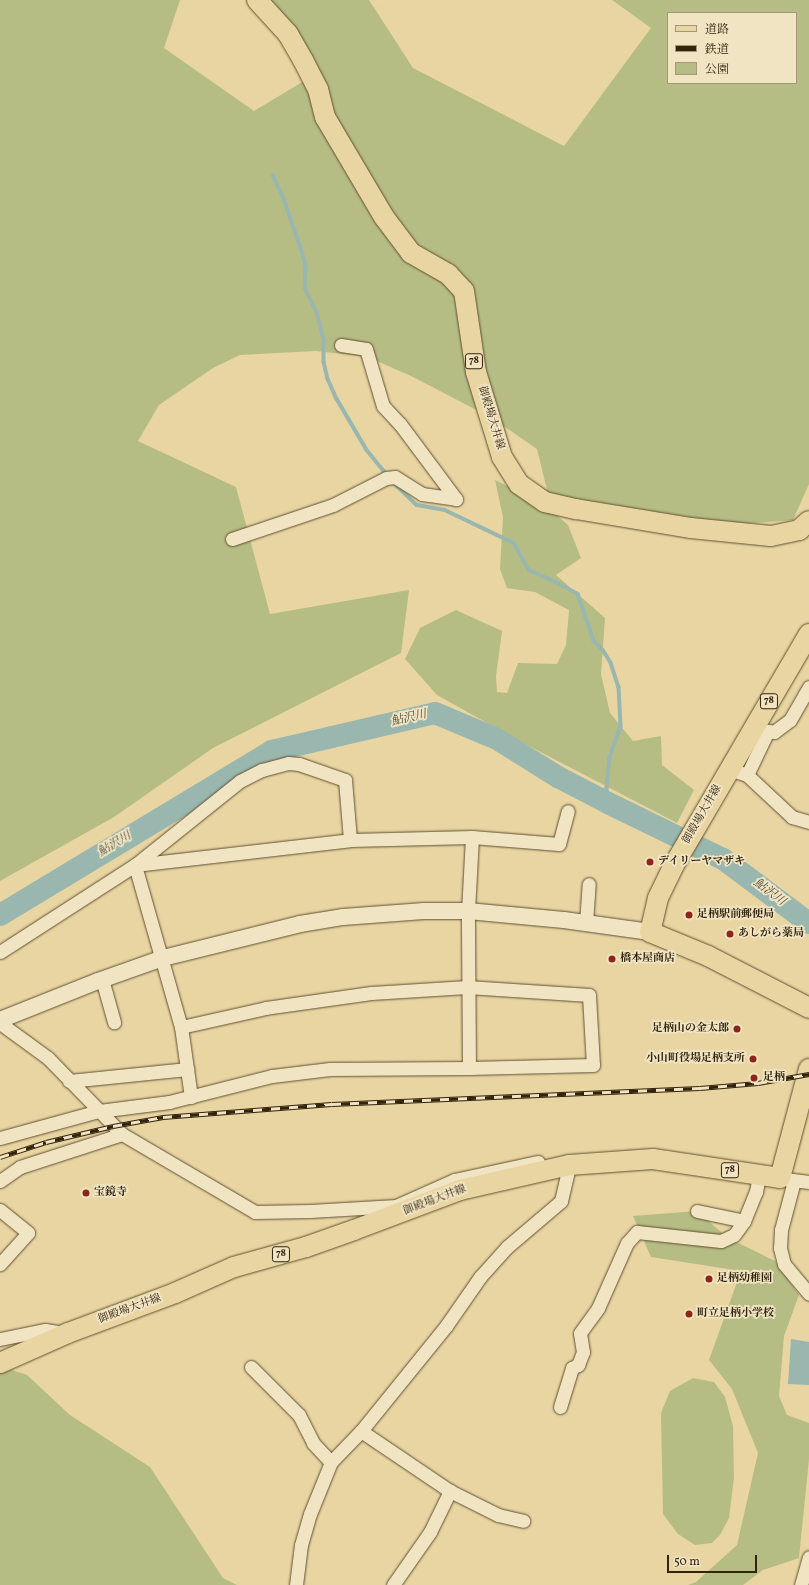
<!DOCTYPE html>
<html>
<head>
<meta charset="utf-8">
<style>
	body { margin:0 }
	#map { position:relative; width:809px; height:1585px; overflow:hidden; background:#e8d5a2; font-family:Vollkorn,"Noto Serif JP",serif }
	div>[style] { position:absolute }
	.green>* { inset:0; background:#b6bd84 }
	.water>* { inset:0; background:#99b7af }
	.stream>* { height:3.5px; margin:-1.75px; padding:0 1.75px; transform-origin:1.75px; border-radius:1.75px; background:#99b7af }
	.river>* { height:22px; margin:-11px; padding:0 11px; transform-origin:11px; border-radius:11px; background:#99b7af }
	.roads { filter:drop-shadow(0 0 1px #605032) drop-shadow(0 0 1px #605032) }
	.minor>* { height:13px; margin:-6.5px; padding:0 6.5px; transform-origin:6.5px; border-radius:6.5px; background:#f0e4c3 }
	.tertiary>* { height:16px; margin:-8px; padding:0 8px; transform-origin:8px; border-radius:8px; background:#f0e4c3 }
	.primary>* { height:20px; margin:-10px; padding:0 10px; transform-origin:10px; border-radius:10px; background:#e8d5a2 }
	.rail>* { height:4.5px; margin-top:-2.25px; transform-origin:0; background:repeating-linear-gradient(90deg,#f0e4c3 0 9px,#33230d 0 18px); box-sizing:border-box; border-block:1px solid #33230d }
	.dots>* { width:11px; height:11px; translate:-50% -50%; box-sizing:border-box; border:2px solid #f0e4c3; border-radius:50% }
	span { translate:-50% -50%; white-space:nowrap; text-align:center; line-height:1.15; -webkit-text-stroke:3.5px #f0e4c3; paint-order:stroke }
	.shield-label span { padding:1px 3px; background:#f0e4c3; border:1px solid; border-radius:3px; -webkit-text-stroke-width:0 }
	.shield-label { font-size:10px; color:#33230d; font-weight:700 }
	.street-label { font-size:11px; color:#33230d }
	.poi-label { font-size:11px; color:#33230d; font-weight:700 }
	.left { translate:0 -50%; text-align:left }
	.right { translate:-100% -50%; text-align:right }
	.water-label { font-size:12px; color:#524f3e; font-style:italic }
	.legend { position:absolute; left:667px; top:12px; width:130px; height:72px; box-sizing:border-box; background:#f0e4c3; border:1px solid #a4977a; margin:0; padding:5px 7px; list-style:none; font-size:12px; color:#33230d }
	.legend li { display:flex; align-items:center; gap:8px; height:20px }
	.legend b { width:20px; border:1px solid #a4977a }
	.scale { position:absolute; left:667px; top:1555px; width:90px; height:18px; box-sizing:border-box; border:2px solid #33230d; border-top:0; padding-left:5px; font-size:12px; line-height:14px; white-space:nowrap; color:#33230d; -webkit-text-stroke:3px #f0e4c3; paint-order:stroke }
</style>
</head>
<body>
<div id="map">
	<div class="green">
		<div style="clip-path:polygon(evenodd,0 0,180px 0,164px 48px,254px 111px,304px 81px,264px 0,369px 0,413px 68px,564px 146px,651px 28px,612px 0,809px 0,809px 484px,793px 520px,730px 525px,634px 511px,548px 494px,537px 449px,492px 418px,413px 377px,368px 357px,316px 351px,240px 355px,213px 368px,159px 405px,138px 441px,236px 487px,270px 614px,409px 590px,401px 653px,213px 748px,114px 817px,0 881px,0 0,668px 13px,796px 13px,796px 83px,668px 83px,668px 13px)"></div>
		<div style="clip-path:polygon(495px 480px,544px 504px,568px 525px,581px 558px,556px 575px,605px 618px,601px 674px,610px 713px,633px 741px,661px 736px,662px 765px,694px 790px,677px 823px,525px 744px,437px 695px,405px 659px,420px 628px,456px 610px,502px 631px,496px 676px,497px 692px,507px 693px,518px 663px,557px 664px,566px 645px,569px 610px,535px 592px,507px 588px,500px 569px,503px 517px)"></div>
		<div style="clip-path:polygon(697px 1211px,728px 1238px,775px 1261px,799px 1295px,784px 1336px,779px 1396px,787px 1415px,809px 1423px,809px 1459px,799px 1558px,763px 1570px,743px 1585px,688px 1585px,696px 1582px,737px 1545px,758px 1453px,732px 1389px,709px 1360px,741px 1271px,651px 1257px,633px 1216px)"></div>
		<div style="clip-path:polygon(0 1366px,27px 1375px,70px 1415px,150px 1467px,223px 1578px,237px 1585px,0 1585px)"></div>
		<div style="clip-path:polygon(693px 1378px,714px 1382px,725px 1397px,733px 1426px,734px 1477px,729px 1518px,720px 1535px,712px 1543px,695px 1545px,678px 1534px,663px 1514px,661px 1413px,670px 1391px)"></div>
	</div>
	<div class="water">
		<div style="clip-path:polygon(791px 1339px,809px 1342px,809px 1385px,788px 1384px)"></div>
	</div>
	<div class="stream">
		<div style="left:273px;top:175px;width:26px;rotate:65deg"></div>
		<div style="left:284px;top:199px;width:52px;rotate:70.9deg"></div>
		<div style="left:301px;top:248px;width:18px;rotate:74deg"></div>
		<div style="left:306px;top:265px;width:23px;rotate:92deg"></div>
		<div style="left:305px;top:288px;width:28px;rotate:64deg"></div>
		<div style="left:317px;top:313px;width:28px;rotate:75deg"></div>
		<div style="left:324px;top:340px;width:22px;rotate:90deg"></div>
		<div style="left:324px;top:362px;width:17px;rotate:77deg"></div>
		<div style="left:328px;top:379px;width:22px;rotate:66deg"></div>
		<div style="left:337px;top:399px;width:59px;rotate:59.5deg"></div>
		<div style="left:367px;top:450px;width:32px;rotate:51deg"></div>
		<div style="left:395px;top:484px;width:30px;rotate:44deg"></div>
		<div style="left:417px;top:505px;width:28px;rotate:10deg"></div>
		<div style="left:445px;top:510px;width:76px;rotate:25.6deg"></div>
		<div style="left:514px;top:543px;width:31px;rotate:61deg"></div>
		<div style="left:529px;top:570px;width:32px;rotate:24deg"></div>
		<div style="left:558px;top:583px;width:23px;rotate:29deg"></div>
		<div style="left:578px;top:594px;width:50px;rotate:71.2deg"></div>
		<div style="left:594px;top:641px;width:13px;rotate:45deg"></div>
		<div style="left:603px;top:650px;width:15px;rotate:58deg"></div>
		<div style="left:611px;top:663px;width:25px;rotate:72deg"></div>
		<div style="left:619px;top:687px;width:40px;rotate:87.1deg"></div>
		<div style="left:621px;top:727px;width:33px;rotate:110deg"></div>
		<div style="left:610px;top:758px;width:30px;rotate:96deg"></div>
		<div style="left:607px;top:788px;width:15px;rotate:86deg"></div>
	</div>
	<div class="river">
		<div style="left:0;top:915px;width:318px;rotate:-31.1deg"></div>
		<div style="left:272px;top:751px;width:167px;rotate:-13.1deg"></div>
		<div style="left:435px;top:713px;width:67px;rotate:22.8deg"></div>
		<div style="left:497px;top:739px;width:72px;rotate:31.9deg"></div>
		<div style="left:558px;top:777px;width:56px;rotate:27.5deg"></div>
		<div style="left:608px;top:803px;width:128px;rotate:26deg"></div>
		<div style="left:723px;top:859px;width:107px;rotate:36.7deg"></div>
	</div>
	<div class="roads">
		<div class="minor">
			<div style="left:341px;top:345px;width:25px;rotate:9deg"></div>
			<div style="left:366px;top:349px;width:59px;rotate:73.4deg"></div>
			<div style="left:383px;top:406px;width:25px;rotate:47deg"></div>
			<div style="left:400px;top:424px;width:94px;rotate:53.3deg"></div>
			<div style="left:232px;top:539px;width:107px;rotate:-18.6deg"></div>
			<div style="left:333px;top:505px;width:59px;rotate:-27deg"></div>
			<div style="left:386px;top:478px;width:9px;rotate:-6deg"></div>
			<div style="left:395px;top:477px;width:32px;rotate:32deg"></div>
			<div style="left:422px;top:494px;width:34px;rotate:8deg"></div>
			<div style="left:738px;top:772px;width:9px;rotate:18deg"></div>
			<div style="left:747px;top:775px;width:62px;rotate:43deg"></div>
			<div style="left:792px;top:817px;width:18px;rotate:16deg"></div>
			<div style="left:747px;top:775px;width:49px;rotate:-64.5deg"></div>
			<div style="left:768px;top:731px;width:6px;rotate:9deg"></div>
			<div style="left:774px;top:732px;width:20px;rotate:-37deg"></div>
			<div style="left:790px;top:720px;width:38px;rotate:-60deg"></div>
			<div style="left:586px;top:923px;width:39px;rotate:-86deg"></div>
			<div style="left:0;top:952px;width:161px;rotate:-32.8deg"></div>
			<div style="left:135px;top:865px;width:216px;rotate:-6.6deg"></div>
			<div style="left:350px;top:840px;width:122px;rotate:-1.4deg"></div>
			<div style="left:472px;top:837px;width:87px;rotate:4.6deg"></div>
			<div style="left:559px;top:844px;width:34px;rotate:-75deg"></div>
			<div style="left:102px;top:979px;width:45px;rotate:74.4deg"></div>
			<div style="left:0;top:1023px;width:59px;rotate:36.1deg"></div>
			<div style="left:48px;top:1058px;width:106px;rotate:45.8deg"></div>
			<div style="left:122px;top:1134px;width:154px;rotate:30.4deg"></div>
			<div style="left:255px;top:1212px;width:55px;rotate:-1deg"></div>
			<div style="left:310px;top:1211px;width:86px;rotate:-3.3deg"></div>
			<div style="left:396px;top:1206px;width:64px;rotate:-24.1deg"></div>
			<div style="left:454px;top:1180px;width:86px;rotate:-12.1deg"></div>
			<div style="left:469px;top:1068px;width:157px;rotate:-90.4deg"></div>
			<div style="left:468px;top:911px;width:74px;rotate:-86.9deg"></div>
			<div style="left:69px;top:1081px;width:119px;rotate:-5.8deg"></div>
			<div style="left:191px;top:1097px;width:71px;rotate:-98.1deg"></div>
			<div style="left:181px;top:1027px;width:168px;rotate:-105.9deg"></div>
			<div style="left:135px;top:865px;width:134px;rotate:-38.7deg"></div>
			<div style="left:240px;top:781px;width:25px;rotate:-27deg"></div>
			<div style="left:262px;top:770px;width:27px;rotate:-15deg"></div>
			<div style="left:288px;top:763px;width:11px;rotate:5deg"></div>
			<div style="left:299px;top:764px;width:49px;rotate:19.2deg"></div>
			<div style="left:345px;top:780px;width:60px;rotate:85.2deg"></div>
			<div style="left:0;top:1138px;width:103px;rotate:-15.3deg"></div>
			<div style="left:99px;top:1111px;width:71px;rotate:-7.3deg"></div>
			<div style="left:169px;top:1102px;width:106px;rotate:-14.2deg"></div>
			<div style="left:272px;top:1076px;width:58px;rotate:-6.9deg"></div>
			<div style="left:330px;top:1069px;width:139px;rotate:-0.4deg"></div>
			<div style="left:469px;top:1068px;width:124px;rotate:-1.4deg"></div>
			<div style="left:593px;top:1065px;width:70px;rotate:-93.3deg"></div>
			<div style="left:589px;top:995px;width:122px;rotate:-176.2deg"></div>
			<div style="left:467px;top:987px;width:96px;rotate:176.4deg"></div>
			<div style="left:371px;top:993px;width:106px;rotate:171.9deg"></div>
			<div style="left:266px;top:1008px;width:87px;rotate:167.4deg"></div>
			<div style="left:785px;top:1179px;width:24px;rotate:7deg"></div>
			<div style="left:0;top:1181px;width:24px;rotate:-35deg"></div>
			<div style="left:20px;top:1167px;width:107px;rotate:-17.9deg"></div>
			<div style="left:794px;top:1181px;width:51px;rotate:104.9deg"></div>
			<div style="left:781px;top:1230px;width:18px;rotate:93deg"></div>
			<div style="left:780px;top:1248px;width:16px;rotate:76deg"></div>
			<div style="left:784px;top:1264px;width:39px;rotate:50deg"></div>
			<div style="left:0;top:1210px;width:36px;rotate:39deg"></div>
			<div style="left:28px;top:1233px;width:42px;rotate:132.1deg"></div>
			<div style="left:697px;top:1211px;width:48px;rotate:12deg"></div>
			<div style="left:0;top:1339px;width:46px;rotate:-11.3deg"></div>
			<div style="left:45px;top:1330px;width:19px;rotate:9deg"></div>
			<div style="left:251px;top:1367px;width:68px;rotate:45deg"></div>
			<div style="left:299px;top:1415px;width:31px;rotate:63deg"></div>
			<div style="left:313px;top:1443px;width:26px;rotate:47deg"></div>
			<div style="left:560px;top:1407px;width:41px;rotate:-72.9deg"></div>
			<div style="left:572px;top:1368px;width:7px;rotate:-27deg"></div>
			<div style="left:578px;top:1365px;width:14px;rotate:-69deg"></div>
			<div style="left:583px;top:1352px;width:19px;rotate:-99deg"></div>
			<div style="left:580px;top:1333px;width:31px;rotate:-54deg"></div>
			<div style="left:598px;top:1308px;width:71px;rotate:-66deg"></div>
			<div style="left:627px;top:1243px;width:15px;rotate:-48deg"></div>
			<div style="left:637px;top:1232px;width:84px;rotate:6.1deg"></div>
			<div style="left:721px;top:1241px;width:14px;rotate:-25deg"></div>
			<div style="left:734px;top:1235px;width:17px;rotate:-54deg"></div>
			<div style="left:744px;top:1221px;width:31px;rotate:-68deg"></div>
			<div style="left:756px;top:1192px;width:17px;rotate:-80deg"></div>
			<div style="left:361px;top:1431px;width:107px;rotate:34deg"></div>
			<div style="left:450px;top:1491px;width:54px;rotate:26.6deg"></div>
			<div style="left:498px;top:1515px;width:26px;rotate:13deg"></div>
			<div style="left:296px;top:1585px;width:40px;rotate:-82.9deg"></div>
			<div style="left:301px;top:1545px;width:32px;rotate:-74deg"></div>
			<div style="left:310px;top:1514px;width:56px;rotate:-68deg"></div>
			<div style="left:331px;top:1462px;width:43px;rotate:-45.9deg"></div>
			<div style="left:361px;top:1431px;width:135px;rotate:-51deg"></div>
			<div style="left:446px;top:1326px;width:60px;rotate:-55.2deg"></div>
			<div style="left:480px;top:1277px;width:40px;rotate:-48deg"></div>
			<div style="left:507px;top:1247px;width:71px;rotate:-40.4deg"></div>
			<div style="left:561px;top:1201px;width:37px;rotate:-77deg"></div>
			<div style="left:569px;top:1165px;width:6px;rotate:-171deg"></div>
			<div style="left:393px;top:1585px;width:65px;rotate:-55.1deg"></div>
			<div style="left:430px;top:1532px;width:46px;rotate:-64deg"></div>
			<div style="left:801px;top:1585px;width:29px;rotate:-74deg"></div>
		</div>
		<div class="tertiary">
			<div style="left:0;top:1020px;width:105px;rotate:-21.7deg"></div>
			<div style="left:98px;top:981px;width:69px;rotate:-19.5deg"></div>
			<div style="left:163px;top:958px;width:141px;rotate:-13.9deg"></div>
			<div style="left:300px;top:924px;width:44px;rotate:-9.2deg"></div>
			<div style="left:343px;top:917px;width:81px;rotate:-4.2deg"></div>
			<div style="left:424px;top:911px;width:44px"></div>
			<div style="left:468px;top:911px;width:96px;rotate:5.4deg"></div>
			<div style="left:564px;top:920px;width:87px;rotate:7.9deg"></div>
		</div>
		<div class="primary">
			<div style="left:257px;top:0;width:46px;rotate:47.6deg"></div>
			<div style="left:288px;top:34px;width:30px;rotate:60deg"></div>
			<div style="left:303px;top:60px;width:33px;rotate:63deg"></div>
			<div style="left:318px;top:89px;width:29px;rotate:76deg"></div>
			<div style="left:325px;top:117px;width:116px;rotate:59.5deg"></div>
			<div style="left:384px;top:217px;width:45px;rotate:53.1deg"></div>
			<div style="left:411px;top:253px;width:43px;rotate:29.6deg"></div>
			<div style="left:448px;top:274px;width:23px;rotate:47deg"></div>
			<div style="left:464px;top:291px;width:82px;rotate:81.6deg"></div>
			<div style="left:476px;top:372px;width:89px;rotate:73deg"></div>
			<div style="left:502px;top:457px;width:32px;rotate:58deg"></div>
			<div style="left:519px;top:484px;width:32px;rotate:35deg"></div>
			<div style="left:545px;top:502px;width:32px;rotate:13deg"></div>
			<div style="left:576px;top:509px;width:117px;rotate:9.4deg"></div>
			<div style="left:691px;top:528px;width:80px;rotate:5.7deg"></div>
			<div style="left:771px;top:536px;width:29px;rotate:-12deg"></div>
			<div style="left:799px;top:530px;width:13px;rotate:-42deg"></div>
			<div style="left:809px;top:634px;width:265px;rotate:120.3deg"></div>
			<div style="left:675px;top:863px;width:39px;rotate:116deg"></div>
			<div style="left:658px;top:898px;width:35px;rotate:103deg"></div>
			<div style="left:650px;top:932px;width:63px;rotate:22.5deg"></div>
			<div style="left:708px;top:956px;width:114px;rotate:27.2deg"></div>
			<div style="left:0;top:1363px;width:74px;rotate:-23.8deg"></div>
			<div style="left:68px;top:1333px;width:114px;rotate:-20.5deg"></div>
			<div style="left:175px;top:1293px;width:64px;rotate:-23.8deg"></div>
			<div style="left:234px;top:1267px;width:75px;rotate:-15.5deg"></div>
			<div style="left:306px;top:1247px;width:51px;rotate:-19.5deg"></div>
			<div style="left:354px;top:1230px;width:113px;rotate:-20.7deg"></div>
			<div style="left:460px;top:1190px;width:112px;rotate:-12.9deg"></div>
			<div style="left:569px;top:1165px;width:84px;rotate:-4.1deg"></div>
			<div style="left:653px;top:1159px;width:128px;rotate:8.5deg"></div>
			<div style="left:780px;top:1178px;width:113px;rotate:-75.1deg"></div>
		</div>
	</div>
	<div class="rail">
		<div style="left:0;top:1157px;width:48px;rotate:-18.1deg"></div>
		<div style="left:46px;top:1142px;width:69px;rotate:-13.4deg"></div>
		<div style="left:113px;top:1126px;width:51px;rotate:-10.2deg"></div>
		<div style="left:163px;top:1117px;width:169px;rotate:-4.4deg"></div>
		<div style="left:332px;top:1104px;width:368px;rotate:-2.5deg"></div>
		<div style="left:700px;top:1088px;width:58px;rotate:-4.9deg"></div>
		<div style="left:758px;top:1083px;width:52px;rotate:-10deg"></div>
	</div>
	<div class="dots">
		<div style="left:650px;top:862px;background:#8f2418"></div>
		<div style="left:689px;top:915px;background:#8f2418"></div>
		<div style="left:730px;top:934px;background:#8f2418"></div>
		<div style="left:612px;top:959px;background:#8f2418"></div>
		<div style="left:737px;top:1029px;background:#8f2418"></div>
		<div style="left:753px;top:1059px;background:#8f2418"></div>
		<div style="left:754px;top:1078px;background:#8f2418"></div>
		<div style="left:86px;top:1193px;background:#8f2418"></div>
		<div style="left:709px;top:1279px;background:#8f2418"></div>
		<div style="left:689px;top:1314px;background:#8f2418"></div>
	</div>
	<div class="shield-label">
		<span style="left:474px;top:361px">78</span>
		<span style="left:769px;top:701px">78</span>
		<span style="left:730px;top:1170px">78</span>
		<span style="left:281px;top:1254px">78</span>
	</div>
	<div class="street-label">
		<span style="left:490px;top:418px;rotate:73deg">御殿場大井線</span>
		<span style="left:703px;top:815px;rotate:-60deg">御殿場大井線</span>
		<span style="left:435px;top:1201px;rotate:-21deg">御殿場大井線</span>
		<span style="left:130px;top:1310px;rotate:-20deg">御殿場大井線</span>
	</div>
	<div class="poi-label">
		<span class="left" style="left:658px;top:862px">デイリーヤマザキ</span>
		<span class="left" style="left:697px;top:915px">足柄駅前郵便局</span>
		<span class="left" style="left:738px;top:934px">あしがら薬局</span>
		<span class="left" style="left:620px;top:959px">橋本屋商店</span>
		<span class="right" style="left:729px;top:1029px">足柄山の金太郎</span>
		<span class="right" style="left:745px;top:1059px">小山町役場足柄支所</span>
		<span class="left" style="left:763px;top:1078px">足柄</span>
		<span class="left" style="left:94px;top:1193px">宝鏡寺</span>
		<span class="left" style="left:717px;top:1279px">足柄幼稚園</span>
		<span class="left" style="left:697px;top:1314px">町立足柄小学校</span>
	</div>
	<div class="water-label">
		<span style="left:409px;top:719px;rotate:-13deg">鮎沢川</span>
		<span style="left:115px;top:845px;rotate:-31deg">鮎沢川</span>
		<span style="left:769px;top:893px;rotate:37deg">鮎沢川</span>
	</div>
	<ul class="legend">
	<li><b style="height:5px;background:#e8d5a2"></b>道路</li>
	<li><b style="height:5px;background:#33230d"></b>鉄道</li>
	<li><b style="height:11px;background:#b6bd84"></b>公園</li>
	</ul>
	<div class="scale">50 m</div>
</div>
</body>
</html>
